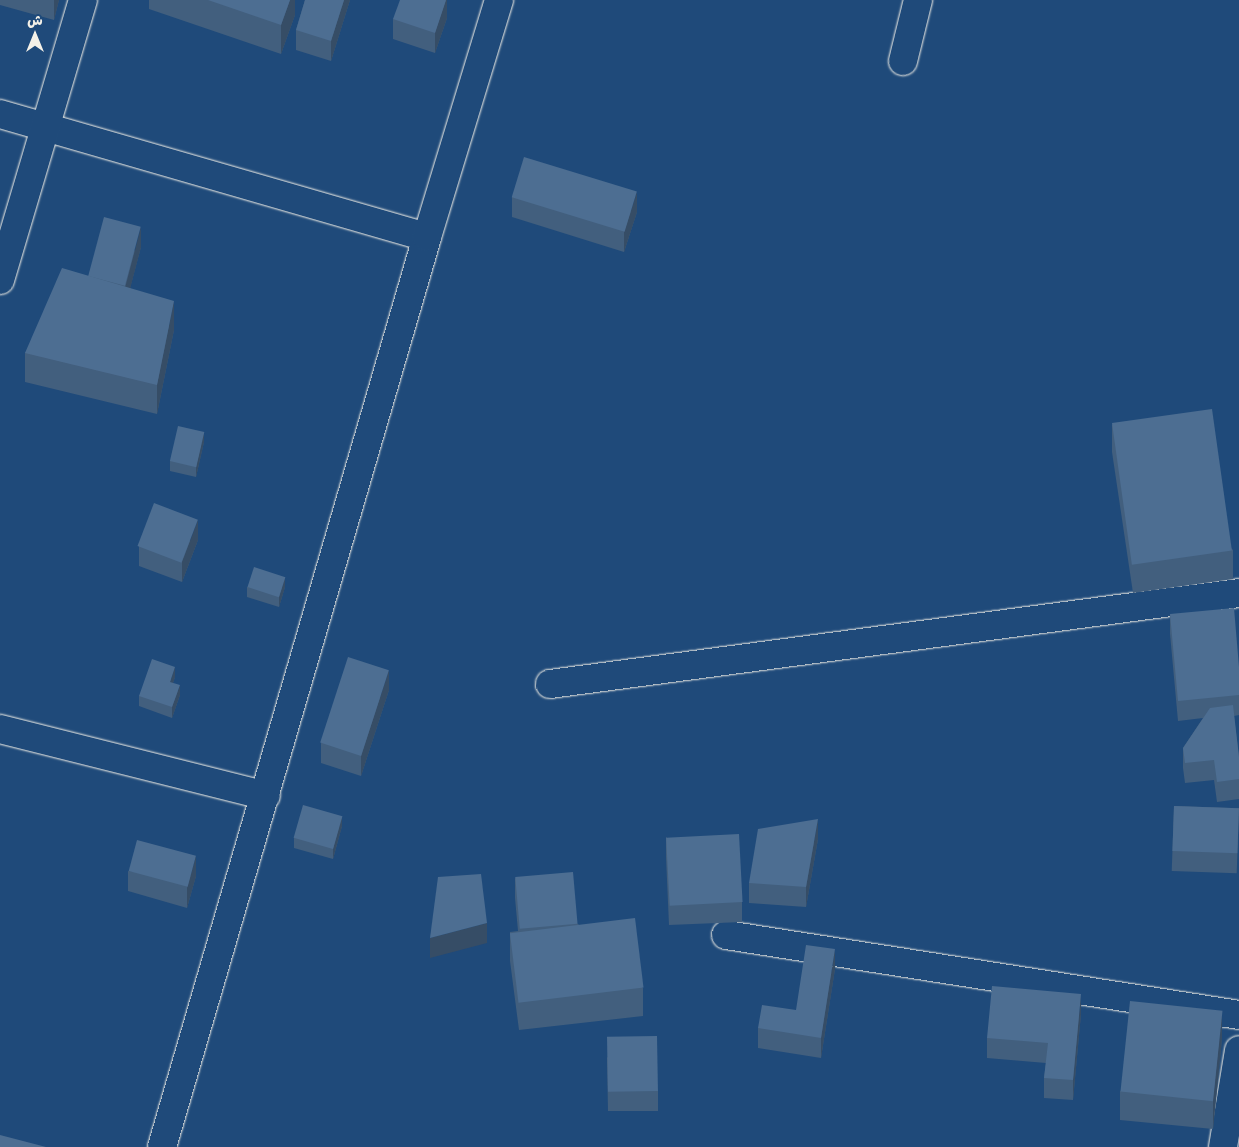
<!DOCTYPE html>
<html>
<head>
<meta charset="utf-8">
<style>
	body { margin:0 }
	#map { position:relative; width:1239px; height:1147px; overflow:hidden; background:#1f4a7a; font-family:Delius,"Playpen Sans Arabic",sans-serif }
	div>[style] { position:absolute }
	.roads { filter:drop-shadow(0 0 1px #f4f1e8) drop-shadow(0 0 1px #f4f1e8) }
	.minor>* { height:28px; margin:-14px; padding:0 14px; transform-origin:14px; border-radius:14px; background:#1f4a7a }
	.wall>* { inset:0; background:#425f7e; transform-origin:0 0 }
	.shaded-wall>* { inset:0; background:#364d66 }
	.building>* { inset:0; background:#4d6e92; transform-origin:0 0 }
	span { translate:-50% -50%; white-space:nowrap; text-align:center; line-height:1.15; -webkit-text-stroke:4px #1f4a7a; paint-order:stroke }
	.north { position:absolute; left:10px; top:10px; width:50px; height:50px; -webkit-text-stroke:4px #1f4a7a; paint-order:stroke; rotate:0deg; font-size:14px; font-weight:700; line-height:20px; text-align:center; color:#f4f1e8 }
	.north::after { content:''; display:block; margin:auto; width:18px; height:22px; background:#f4f1e8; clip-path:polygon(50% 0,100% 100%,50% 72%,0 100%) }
</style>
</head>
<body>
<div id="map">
	<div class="roads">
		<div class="minor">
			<div style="left:903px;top:61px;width:63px;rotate:-76.2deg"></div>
			<div style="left:0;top:114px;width:444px;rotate:16.1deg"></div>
			<div style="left:0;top:280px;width:292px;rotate:-73.5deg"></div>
			<div style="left:550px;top:684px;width:695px;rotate:-7.52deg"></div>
			<div style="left:0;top:729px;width:274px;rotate:14.1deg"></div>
			<div style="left:726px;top:935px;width:519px;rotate:8.86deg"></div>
			<div style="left:162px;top:1147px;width:948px;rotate:-73.76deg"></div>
			<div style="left:427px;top:237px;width:248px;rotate:-73.1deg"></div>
			<div style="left:1223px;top:1147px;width:98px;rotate:-80.6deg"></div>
		</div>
	</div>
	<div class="wall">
		<div style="clip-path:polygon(0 0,59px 0,54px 20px,0 5px)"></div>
		<div style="clip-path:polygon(149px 0,295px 0,295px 15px,281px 54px,149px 9px)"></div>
		<div style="clip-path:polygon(305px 0,350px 0,331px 61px,296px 50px,296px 30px)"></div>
		<div style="clip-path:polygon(447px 0,447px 18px,435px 53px,393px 39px,393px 19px)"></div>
		<div style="clip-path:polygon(512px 197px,637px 212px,624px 252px,512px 217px)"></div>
		<div style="clip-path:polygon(141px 247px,130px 288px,174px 330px,157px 414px,25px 382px,25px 353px,88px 276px)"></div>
		<div style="clip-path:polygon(1112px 424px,1233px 550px,1233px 579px,1133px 593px,1112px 452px)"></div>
		<div style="clip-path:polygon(204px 442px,196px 477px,170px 471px,170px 461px)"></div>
		<div style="clip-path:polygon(198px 540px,182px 582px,139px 566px,139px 546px)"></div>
		<div style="clip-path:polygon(247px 587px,285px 587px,279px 607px,247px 597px)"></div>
		<div style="clip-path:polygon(1170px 614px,1239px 667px,1239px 715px,1234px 716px,1239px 757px,1239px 799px,1217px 802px,1214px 780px,1185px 783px,1183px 768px,1183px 748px,1203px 718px,1178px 721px,1170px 634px)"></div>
		<div style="clip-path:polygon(175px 677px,173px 683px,180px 695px,172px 718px,139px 706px,139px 696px)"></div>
		<div style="clip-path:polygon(389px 690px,361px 776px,321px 763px,321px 743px)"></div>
		<div style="left:1174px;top:806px;width:65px;height:65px;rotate:2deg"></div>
		<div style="clip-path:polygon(342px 826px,333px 859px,294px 848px,294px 838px)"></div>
		<div style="clip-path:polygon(666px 837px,742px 902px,742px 922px,669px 925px,666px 857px)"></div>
		<div style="clip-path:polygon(818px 839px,806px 907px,749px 903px,749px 883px)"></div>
		<div style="clip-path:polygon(128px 871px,196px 876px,187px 908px,128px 891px)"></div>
		<div style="clip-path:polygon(515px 878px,578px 924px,643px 988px,643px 1016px,519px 1030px,510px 961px,510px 932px,518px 931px,515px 898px)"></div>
		<div style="clip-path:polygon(835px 969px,821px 1058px,758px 1048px,758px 1028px,796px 1010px)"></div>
		<div style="clip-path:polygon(1081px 1014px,1073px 1100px,1044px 1098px,1044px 1078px,1046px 1063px,987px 1058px,987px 1038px)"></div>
		<div style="clip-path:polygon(1222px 1039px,1213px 1129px,1120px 1120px,1120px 1091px)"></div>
		<div style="clip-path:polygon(607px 1057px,658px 1091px,658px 1111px,608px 1111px)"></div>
	</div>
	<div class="shaded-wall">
		<div style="clip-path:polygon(54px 0,59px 0,54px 20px)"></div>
		<div style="clip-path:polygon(290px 0,295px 0,295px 15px,281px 54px,281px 25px)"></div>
		<div style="clip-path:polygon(344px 0,350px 0,331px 61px,331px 41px)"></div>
		<div style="clip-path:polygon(446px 0,447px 0,447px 18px,435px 53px,435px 33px)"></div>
		<div style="clip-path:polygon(637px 192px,637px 212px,624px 252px,624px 232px)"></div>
		<div style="clip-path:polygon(141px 227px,141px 247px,125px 308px,125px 288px)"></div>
		<div style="clip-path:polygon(174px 301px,174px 330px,157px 414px,157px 385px)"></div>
		<div style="clip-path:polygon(204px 432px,204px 442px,196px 477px,196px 467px)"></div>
		<div style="clip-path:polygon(198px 520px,198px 540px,182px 582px,182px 562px)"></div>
		<div style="clip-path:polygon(285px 577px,285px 587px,279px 607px,279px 597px)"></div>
		<div style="clip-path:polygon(175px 667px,175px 677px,170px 692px,170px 682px)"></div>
		<div style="clip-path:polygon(389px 670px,389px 690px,361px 776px,361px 756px)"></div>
		<div style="clip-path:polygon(180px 685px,180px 695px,172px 718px,172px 707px)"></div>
		<div style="clip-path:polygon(342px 816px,342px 826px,333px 859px,333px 849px)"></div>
		<div style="clip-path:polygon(818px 819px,818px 839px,806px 907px,806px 887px)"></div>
		<div style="clip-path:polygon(196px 856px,196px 876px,187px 908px,187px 888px)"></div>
		<div style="clip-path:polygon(487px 923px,487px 943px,430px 958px,430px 938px)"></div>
		<div style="clip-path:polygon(835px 949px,835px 969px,821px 1058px,821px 1038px)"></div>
		<div style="clip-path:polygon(1081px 994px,1081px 1014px,1073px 1100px,1073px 1080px)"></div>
		<div style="clip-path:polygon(1222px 1011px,1222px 1039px,1213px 1129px,1213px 1100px)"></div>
	</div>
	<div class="building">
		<div style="clip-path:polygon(208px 0,290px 0,281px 25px)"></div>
		<div style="clip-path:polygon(305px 0,344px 0,331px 41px,296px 30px)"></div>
		<div style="clip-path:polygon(400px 0,446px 0,435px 33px,393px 19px)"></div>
		<div style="left:524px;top:157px;width:118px;height:42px;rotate:17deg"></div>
		<div style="left:104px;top:217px;width:38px;height:61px;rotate:15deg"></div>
		<div style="clip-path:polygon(62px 268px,174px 301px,157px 385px,25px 353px)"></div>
		<div style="left:1212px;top:409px;width:143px;height:101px;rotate:82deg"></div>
		<div style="left:178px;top:426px;width:27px;height:36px;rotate:13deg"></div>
		<div style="left:154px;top:503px;width:47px;height:46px;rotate:21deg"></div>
		<div style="left:254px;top:567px;width:33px;height:21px;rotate:18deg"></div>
		<div style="clip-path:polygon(1234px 608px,1239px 667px,1239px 695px,1178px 701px,1170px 614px)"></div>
		<div style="left:348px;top:657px;width:43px;height:90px;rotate:18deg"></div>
		<div style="clip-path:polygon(152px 659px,175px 667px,170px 682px,180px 685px,172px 707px,139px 696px)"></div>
		<div style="clip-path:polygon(1233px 705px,1239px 757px,1239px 779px,1217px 782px,1214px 760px,1185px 763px,1183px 748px,1210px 708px)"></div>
		<div style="left:303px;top:805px;width:41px;height:34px;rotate:16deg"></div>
		<div style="left:1174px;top:806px;width:65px;height:45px;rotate:2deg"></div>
		<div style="clip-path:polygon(818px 819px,806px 887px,749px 883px,758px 829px)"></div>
		<div style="left:739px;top:834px;width:68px;height:73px;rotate:87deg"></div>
		<div style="left:137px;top:840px;width:61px;height:32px;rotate:15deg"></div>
		<div style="left:573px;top:872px;width:52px;height:58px;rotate:85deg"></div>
		<div style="clip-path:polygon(481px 874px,487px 923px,430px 938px,438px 877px)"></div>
		<div style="left:635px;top:918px;width:70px;height:126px;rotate:83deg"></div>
		<div style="clip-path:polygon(806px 945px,835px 949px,821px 1038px,758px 1028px,762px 1005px,796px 1010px)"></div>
		<div style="clip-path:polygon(992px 986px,1081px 994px,1073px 1080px,1044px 1078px,1048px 1043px,987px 1038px)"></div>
		<div style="left:1130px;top:1001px;width:93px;height:91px;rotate:6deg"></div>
		<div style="left:657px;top:1036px;width:55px;height:50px;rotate:89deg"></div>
		<div style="clip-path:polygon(0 1135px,46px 1147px,0 1147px)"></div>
	</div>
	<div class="north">ش</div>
</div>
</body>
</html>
